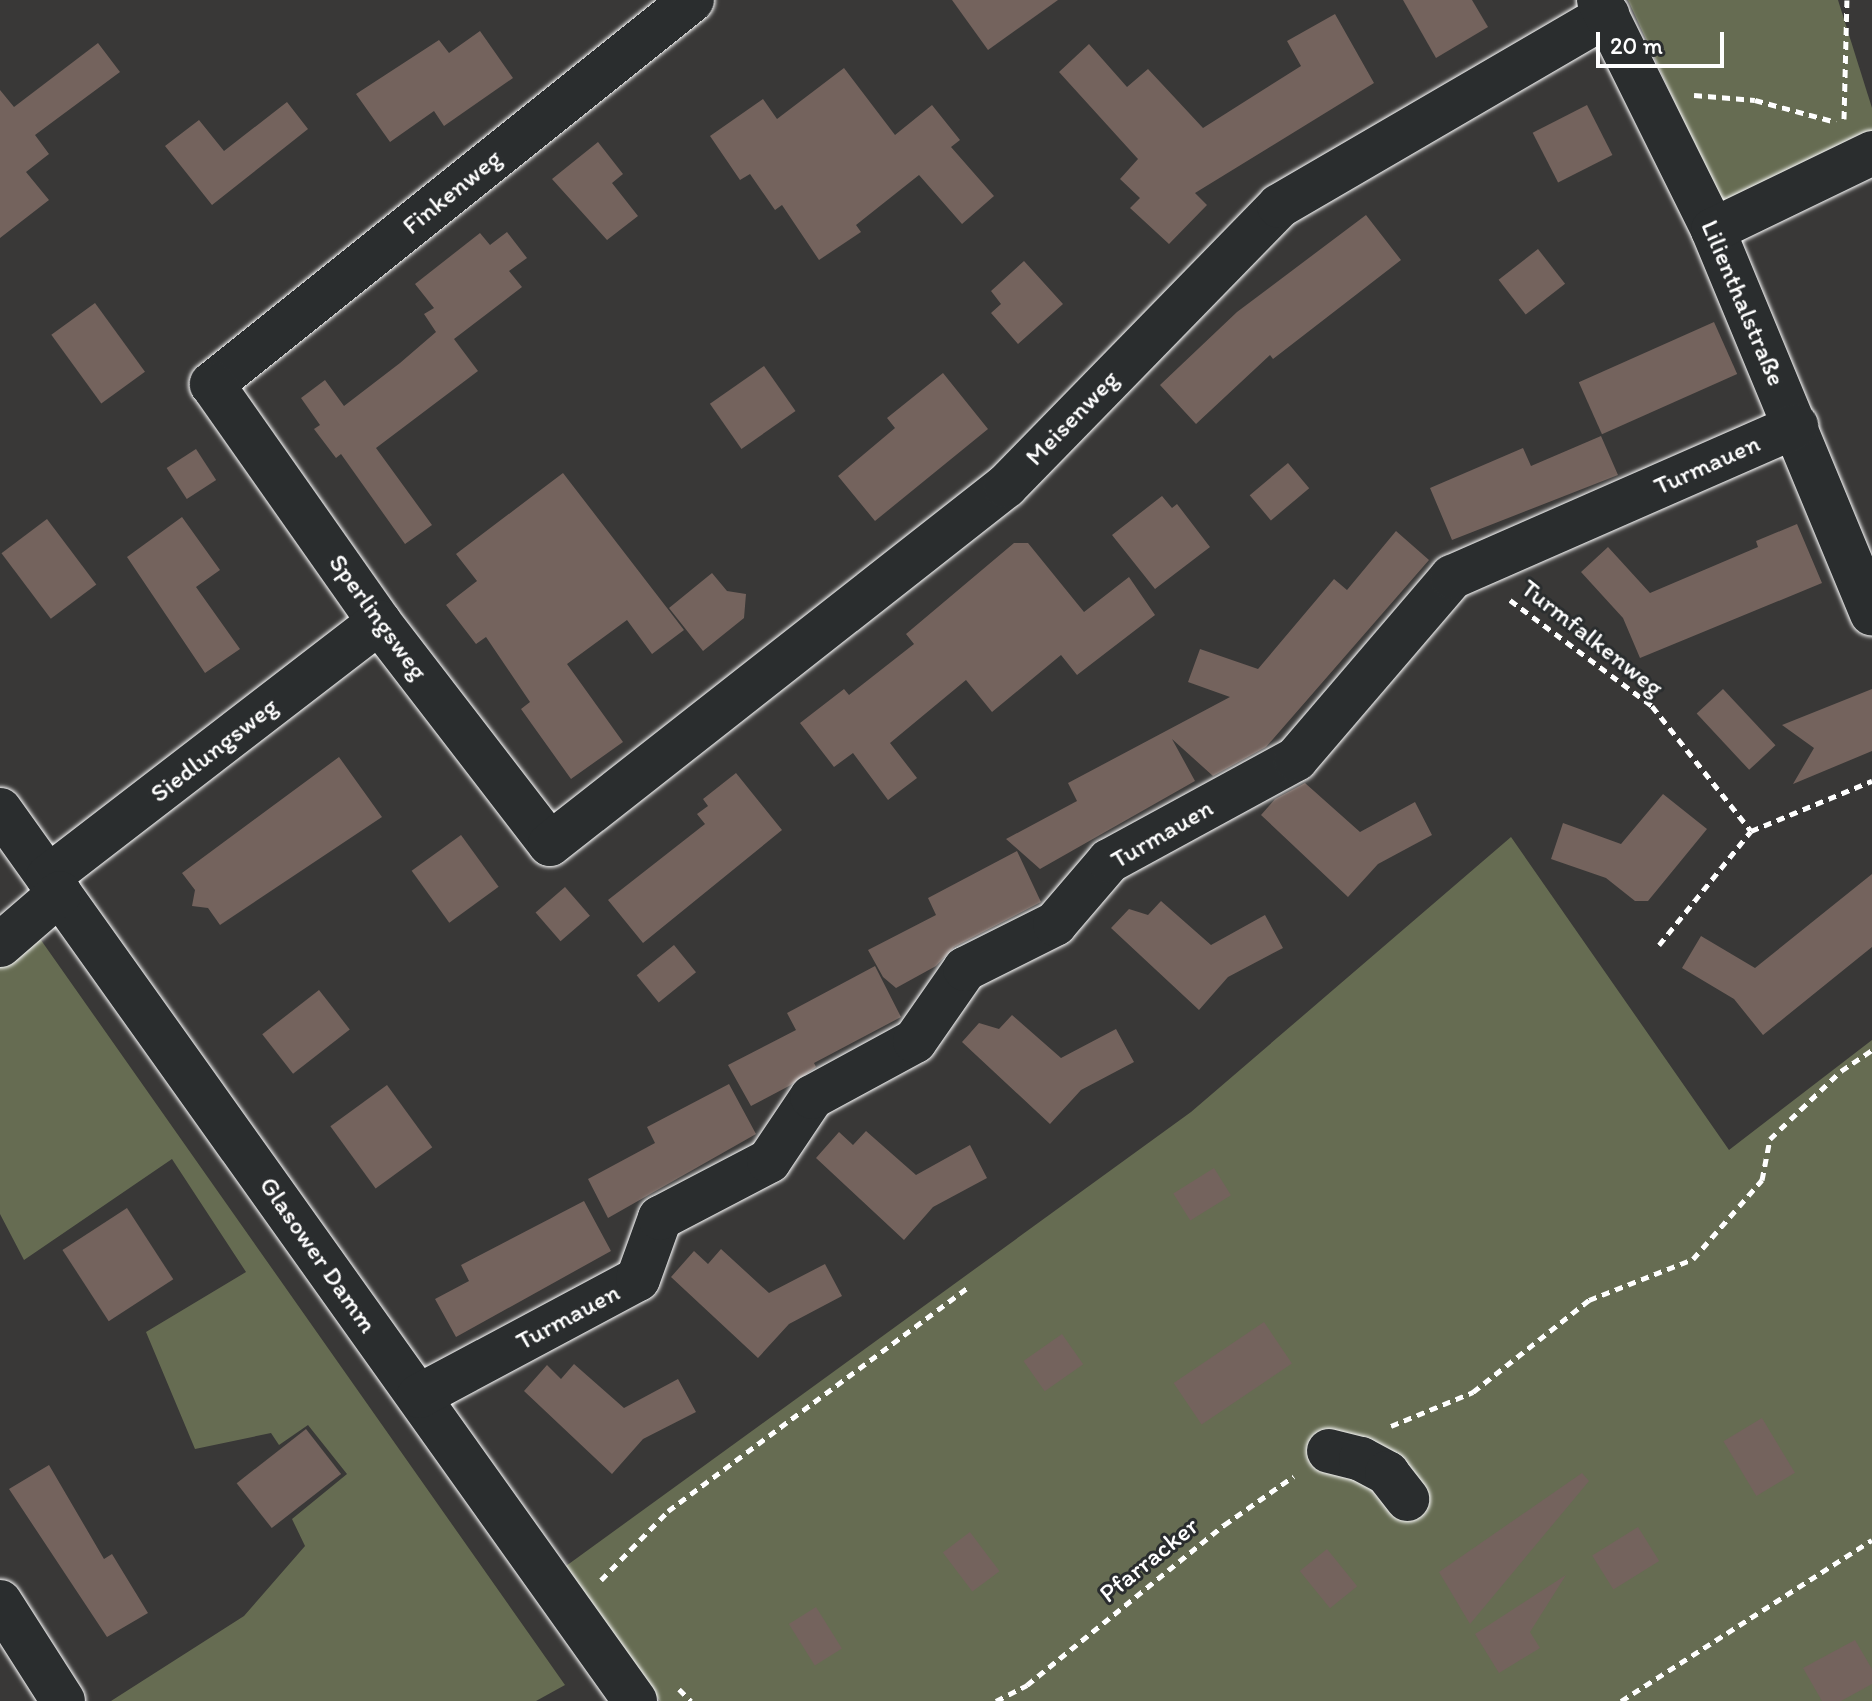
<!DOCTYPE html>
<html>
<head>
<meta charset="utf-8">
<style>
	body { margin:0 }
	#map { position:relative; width:1872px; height:1701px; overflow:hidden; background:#393837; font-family:Itim,sans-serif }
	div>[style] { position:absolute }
	.green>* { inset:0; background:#666c52 }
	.building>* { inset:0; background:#74635d; transform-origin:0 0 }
	.path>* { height:5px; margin-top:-2.5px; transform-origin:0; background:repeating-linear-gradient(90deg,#fff 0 8px,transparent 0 14px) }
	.roads { filter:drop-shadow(0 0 2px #fff) drop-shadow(0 0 2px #fff) }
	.minor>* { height:44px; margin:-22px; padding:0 22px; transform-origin:22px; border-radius:22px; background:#2a2d2e }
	span { translate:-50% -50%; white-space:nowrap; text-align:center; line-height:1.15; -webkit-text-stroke:6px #2a2d2e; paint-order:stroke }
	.street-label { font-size:26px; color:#fff }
	.scale { position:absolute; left:1596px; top:32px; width:128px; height:36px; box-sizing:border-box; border:4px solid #fff; border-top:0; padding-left:10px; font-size:24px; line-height:28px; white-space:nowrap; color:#fff; -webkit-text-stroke:6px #2a2d2e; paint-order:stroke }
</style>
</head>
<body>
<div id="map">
	<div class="green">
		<div style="clip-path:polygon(1628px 0,1838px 0,1872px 108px,1872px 141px,1722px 206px)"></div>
		<div style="clip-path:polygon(1511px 837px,1729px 1150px,1872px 1040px,1872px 1701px,660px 1701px,566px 1566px,1191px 1112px)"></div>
		<div style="clip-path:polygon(36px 933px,565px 1685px,536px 1701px,111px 1701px,244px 1616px,305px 1546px,292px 1519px,347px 1474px,308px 1425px,279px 1445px,271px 1433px,195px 1449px,146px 1332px,246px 1272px,172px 1159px,24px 1260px,0 1214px,0 962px)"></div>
	</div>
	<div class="building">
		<div style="clip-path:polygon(952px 0,1058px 0,988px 50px)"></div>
		<div style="clip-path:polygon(1403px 0,1472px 0,1488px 27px,1436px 58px)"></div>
		<div style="clip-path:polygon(1335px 14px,1374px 83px,1195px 193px,1207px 205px,1169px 244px,1130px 208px,1140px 198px,1120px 179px,1138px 159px,1059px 72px,1089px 44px,1127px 87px,1148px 69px,1203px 128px,1301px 66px,1287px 41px)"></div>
		<div style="clip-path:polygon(480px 31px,513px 78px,444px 126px,434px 111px,390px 142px,356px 94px,439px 40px,449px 53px)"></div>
		<div style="clip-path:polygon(98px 43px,120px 72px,35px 135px,49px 154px,26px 172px,49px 200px,0 238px,0 90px,14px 107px)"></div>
		<div style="clip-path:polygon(844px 68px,895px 135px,932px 105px,960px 140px,951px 147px,994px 196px,962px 224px,919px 175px,856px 225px,861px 232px,819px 260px,782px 205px,775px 210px,750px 174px,740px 180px,710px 136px,763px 99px,777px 119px)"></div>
		<div style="clip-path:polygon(287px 102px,308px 129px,212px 205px,165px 146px,199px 120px,224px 151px)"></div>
		<div style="left:1587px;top:105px;width:56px;height:61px;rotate:63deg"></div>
		<div style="clip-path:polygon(598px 142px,623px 174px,612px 183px,638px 216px,607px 240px,552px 179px)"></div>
		<div style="clip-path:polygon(1366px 215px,1401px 260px,1273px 359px,1270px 355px,1196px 424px,1160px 385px,1237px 312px)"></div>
		<div style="clip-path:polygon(507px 232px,527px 258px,509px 271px,522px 287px,454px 339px,478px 371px,376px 448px,432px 525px,405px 544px,341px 454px,336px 458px,314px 429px,320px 425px,301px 398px,325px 380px,344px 406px,400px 363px,436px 332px,424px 314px,434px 308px,415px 284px,480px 233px,490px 245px)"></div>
		<div style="left:1538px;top:249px;width:44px;height:50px;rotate:52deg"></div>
		<div style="clip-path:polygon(1024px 261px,1063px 304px,1018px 344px,991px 313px,1001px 304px,991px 291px)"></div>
		<div style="left:95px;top:303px;width:85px;height:54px;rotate:54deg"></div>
		<div style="left:1714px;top:322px;width:57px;height:148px;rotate:66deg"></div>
		<div style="left:764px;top:366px;width:55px;height:66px;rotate:55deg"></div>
		<div style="clip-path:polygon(943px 373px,988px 429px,875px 521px,838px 476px,895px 428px,887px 418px)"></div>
		<div style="clip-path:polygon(1601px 436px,1618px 475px,1452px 540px,1430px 488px,1523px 448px,1531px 466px)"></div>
		<div style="left:196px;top:449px;width:37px;height:35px;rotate:57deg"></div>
		<div style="left:1288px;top:463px;width:33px;height:50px;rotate:50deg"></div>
		<div style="clip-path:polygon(563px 473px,684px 630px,652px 654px,627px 620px,567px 664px,623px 742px,571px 779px,521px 709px,530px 702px,486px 637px,476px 644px,446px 605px,477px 581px,456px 554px)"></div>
		<div style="clip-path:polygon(1162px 496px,1172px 508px,1177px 504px,1210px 547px,1155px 589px,1112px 535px)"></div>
		<div style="clip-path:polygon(182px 517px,220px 570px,196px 587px,240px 649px,205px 673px,127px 557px)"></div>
		<div style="left:47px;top:519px;width:82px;height:57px;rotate:53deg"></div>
		<div style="clip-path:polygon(1797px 524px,1822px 583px,1640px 658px,1623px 618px,1581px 572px,1608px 547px,1650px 593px,1758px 547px,1756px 541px)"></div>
		<div style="clip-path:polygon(1396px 531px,1429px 560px,1266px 747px,1213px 776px,1172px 739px,1195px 781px,1040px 869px,1006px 839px,1077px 801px,1068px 783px,1230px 697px,1188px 682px,1200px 649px,1258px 669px,1334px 579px,1347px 590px)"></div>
		<div style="clip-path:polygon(1014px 543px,1028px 543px,1084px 612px,1129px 577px,1155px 615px,1077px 675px,1061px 655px,992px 712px,966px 680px,890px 743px,917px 778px,888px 800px,853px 753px,834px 767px,800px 723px,844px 689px,849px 695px,914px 644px,906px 634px)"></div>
		<div style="clip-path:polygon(712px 573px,727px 591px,746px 594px,744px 618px,703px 651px,669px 608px)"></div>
		<div style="left:1723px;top:689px;width:77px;height:36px;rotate:47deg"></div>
		<div style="clip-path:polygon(1872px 689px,1872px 751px,1793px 784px,1814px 748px,1782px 725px)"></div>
		<div style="clip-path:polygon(339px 757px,382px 817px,220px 925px,208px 908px,192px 906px,195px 890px,182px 873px)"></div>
		<div style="clip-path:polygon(736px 773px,782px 830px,643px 943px,608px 900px,705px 824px,697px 814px,708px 806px,703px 799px)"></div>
		<div style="clip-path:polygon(1305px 783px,1360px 832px,1415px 802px,1432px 835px,1378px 864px,1348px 897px,1261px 815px,1275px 799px)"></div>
		<div style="clip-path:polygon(1663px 794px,1707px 829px,1648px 901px,1635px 901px,1606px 878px,1551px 859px,1563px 823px,1621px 844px)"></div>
		<div style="left:461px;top:835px;width:64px;height:61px;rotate:54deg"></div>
		<div style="clip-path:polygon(1017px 851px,1041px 902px,954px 947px,936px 966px,896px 988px,883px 977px,868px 950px,936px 915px,928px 898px)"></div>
		<div style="clip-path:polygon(1872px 874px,1872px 947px,1763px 1035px,1734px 999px,1682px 968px,1701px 936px,1755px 968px)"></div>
		<div style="left:565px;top:887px;width:38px;height:39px;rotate:49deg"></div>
		<div style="clip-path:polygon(1161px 901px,1211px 945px,1265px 915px,1283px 948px,1228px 977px,1199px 1010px,1111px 928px,1129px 909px,1148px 915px)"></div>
		<div style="left:674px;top:945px;width:35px;height:48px;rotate:51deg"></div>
		<div style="clip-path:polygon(875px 966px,901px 1017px,814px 1063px,816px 1067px,789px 1086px,751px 1106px,728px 1065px,796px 1030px,787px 1013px)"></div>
		<div style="left:319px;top:990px;width:50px;height:72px;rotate:52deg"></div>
		<div style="clip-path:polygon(1012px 1015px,1061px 1058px,1116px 1029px,1134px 1062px,1081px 1090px,1050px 1124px,962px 1042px,979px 1023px,999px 1029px)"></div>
		<div style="clip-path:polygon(729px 1084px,756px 1134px,608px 1218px,588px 1179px,655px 1143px,647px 1127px)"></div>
		<div style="left:387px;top:1085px;width:77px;height:70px;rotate:54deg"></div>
		<div style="clip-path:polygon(866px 1131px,916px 1175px,970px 1145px,987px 1178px,933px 1207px,904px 1240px,816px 1158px,839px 1132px,853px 1145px)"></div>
		<div style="left:1214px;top:1168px;width:32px;height:48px;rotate:58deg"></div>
		<div style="clip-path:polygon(584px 1201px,611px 1251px,456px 1337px,435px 1299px,469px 1281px,461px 1265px)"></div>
		<div style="left:127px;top:1208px;width:85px;height:77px;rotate:57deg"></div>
		<div style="clip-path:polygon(721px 1249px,769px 1293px,825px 1264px,842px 1296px,789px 1324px,758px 1358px,671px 1277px,694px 1251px,708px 1264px)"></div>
		<div style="left:1264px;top:1322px;width:50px;height:109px;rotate:56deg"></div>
		<div style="left:1062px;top:1334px;width:37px;height:47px;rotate:55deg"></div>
		<div style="clip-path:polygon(574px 1364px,624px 1408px,678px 1379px,696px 1412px,643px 1439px,612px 1474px,524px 1391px,547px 1365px,561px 1379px)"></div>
		<div style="left:1762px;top:1418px;width:64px;height:45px;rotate:59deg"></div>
		<div style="left:306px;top:1429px;width:57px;height:88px;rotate:52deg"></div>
		<div style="clip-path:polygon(49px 1465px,104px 1559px,112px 1554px,148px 1613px,107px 1637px,9px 1489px)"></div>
		<div style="clip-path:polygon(1582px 1473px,1589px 1481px,1470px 1624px,1439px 1572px)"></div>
		<div style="left:1638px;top:1527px;width:40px;height:54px;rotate:58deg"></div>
		<div style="left:970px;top:1532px;width:49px;height:34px;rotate:53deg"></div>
		<div style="left:1327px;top:1549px;width:48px;height:35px;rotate:51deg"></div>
		<div style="clip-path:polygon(1566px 1575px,1530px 1632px,1540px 1648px,1499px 1673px,1475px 1634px)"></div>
		<div style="left:816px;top:1607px;width:49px;height:32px;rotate:58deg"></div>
		<div style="clip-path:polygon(1855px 1640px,1872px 1669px,1872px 1684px,1841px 1701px,1822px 1701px,1803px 1668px)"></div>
	</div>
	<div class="path">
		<div style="left:1694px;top:95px;width:61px;rotate:4.7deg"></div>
		<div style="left:1755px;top:100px;width:84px;rotate:15.2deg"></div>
		<div style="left:1844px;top:119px;width:119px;rotate:-88.6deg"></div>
		<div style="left:1510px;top:600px;width:177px;rotate:36.7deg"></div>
		<div style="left:1652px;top:706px;width:159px;rotate:51.6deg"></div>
		<div style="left:1751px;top:831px;width:131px;rotate:-22.5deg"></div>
		<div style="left:1659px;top:945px;width:146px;rotate:-51.1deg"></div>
		<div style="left:1391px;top:1426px;width:89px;rotate:-22.5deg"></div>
		<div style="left:1473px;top:1392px;width:148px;rotate:-38.4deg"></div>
		<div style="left:1589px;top:1300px;width:112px;rotate:-21.5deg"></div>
		<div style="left:1693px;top:1259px;width:105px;rotate:-48.9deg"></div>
		<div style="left:1762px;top:1180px;width:42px;rotate:-79deg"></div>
		<div style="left:1770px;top:1139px;width:98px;rotate:-43.8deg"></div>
		<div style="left:1841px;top:1071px;width:37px;rotate:-34deg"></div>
		<div style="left:601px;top:1580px;width:96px;rotate:-45.8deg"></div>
		<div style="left:668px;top:1511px;width:373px;rotate:-36.7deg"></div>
		<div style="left:679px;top:1689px;width:17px;rotate:45deg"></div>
		<div style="left:996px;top:1701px;width:35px;rotate:-27deg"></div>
		<div style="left:1027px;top:1685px;width:254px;rotate:-39.1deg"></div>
		<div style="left:1224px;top:1525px;width:85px;rotate:-35deg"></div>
		<div style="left:1621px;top:1701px;width:298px;rotate:-32.7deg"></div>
	</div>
	<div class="roads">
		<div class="minor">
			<div style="left:692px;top:0;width:615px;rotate:141.34deg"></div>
			<div style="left:212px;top:384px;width:291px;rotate:54.9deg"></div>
			<div style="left:379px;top:622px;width:280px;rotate:52.4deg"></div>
			<div style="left:550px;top:844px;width:580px;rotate:-38.14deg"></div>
			<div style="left:1006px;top:486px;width:391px;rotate:-45.7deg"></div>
			<div style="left:1279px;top:206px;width:380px;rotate:-30.2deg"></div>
			<div style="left:1599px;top:0;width:257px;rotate:63.6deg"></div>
			<div style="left:1713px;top:230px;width:415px;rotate:67.5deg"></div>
			<div style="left:1713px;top:230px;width:177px;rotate:-25.8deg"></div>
			<div style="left:0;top:810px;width:1094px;rotate:54.52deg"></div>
			<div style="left:48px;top:877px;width:418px;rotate:-37.6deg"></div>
			<div style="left:0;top:945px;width:79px;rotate:-40.9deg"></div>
			<div style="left:419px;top:1396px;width:248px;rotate:-28.1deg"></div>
			<div style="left:638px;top:1279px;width:65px;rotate:-70.2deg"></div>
			<div style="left:660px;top:1218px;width:123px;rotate:-27.6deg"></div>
			<div style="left:769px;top:1161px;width:77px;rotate:-56.1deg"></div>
			<div style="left:812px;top:1097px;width:117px;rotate:-28.5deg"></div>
			<div style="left:915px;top:1041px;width:88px;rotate:-55.2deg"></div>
			<div style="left:965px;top:969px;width:101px;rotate:-26.6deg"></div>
			<div style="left:1055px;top:924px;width:83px;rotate:-49.4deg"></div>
			<div style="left:1109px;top:861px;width:213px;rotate:-28.6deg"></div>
			<div style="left:1296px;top:759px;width:240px;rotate:-49.4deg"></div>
			<div style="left:1452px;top:577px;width:376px;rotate:-23.7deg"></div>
			<div style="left:1329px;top:1451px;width:33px;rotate:14deg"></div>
			<div style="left:1361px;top:1459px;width:30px;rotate:28deg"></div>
			<div style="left:1387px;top:1473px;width:33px;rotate:52deg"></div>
			<div style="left:0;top:1602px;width:117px;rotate:57.5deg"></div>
		</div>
	</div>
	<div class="street-label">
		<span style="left:452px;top:192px;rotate:-39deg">Finkenweg</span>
		<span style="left:1743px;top:303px;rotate:67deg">Lilienthalstraße</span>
		<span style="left:1072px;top:418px;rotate:-46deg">Meisenweg</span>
		<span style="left:1707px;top:465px;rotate:-24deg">Turmauen</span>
		<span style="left:378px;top:617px;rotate:54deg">Sperlingsweg</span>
		<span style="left:1592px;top:638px;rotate:38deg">Turmfalkenweg</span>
		<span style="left:214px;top:750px;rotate:-38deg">Siedlungsweg</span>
		<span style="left:1162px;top:834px;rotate:-30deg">Turmauen</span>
		<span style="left:318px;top:1255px;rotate:55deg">Glasower Damm</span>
		<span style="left:568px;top:1317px;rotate:-28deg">Turmauen</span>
		<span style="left:1149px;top:1560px;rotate:-39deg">Pfarracker</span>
	</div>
	<div class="scale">20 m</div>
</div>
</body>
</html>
